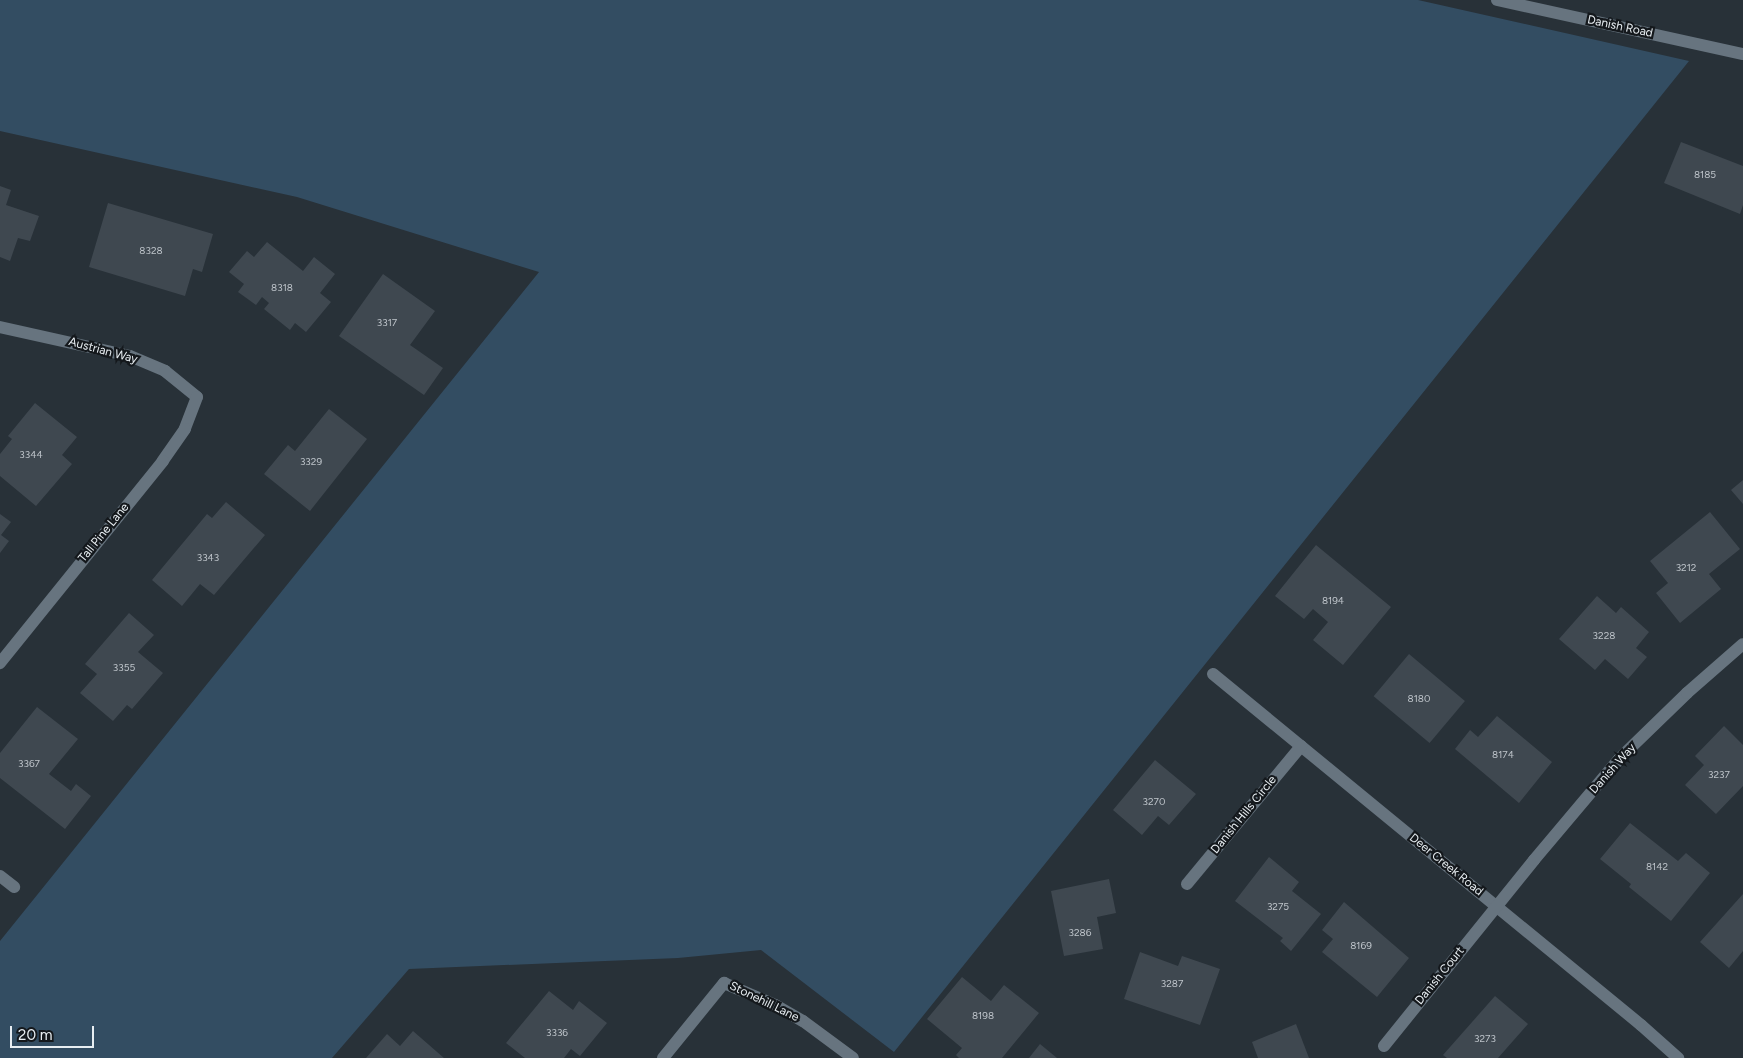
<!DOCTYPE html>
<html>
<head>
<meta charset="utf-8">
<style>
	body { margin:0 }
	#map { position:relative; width:1743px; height:1058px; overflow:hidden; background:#283138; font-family:Figtree,sans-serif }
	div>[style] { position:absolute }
	.green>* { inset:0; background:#334d62 }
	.building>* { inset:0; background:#3f4850; transform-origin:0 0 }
	.minor>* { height:12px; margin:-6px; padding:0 6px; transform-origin:6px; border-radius:6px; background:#67747f }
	span { translate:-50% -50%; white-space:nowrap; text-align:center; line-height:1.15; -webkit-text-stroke:4.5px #14181c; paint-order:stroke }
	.number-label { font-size:10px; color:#bec4ca }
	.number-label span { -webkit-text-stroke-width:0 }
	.street-label { font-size:12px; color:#e8eef2 }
	.scale { position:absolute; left:10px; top:1026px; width:84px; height:22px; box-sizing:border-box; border:2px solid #e8eef2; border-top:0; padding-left:6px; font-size:15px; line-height:18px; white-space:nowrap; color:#e8eef2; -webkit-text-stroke:4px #14181c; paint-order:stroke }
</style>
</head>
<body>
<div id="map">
	<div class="green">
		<div style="clip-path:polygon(0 0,1418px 0,1689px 61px,894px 1052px,761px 950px,678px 958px,409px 969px,332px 1058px,0 1058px,0 941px,539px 272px,297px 197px,0 131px)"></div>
	</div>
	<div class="building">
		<div style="clip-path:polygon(1681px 142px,1743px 166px,1743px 205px,1740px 214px,1664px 183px)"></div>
		<div style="clip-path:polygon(0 186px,11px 190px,6px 205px,39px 216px,30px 241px,18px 238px,10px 261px,0 257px)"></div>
		<div style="clip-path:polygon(108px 203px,213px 234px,202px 272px,193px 269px,185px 296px,89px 267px)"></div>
		<div style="clip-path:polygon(267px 242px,303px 271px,314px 257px,335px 274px,320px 293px,331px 302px,306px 332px,295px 323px,290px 330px,264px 309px,269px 303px,262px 297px,256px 305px,238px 292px,244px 284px,229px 272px,247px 251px,254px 257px)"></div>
		<div style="clip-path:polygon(383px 274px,435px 311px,410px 345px,443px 368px,424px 395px,339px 336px)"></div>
		<div style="clip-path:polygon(35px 403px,77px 437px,62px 455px,72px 464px,36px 506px,0 476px,0 454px,12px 439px,8px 436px)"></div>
		<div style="clip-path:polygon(329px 409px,367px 439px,310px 511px,264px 474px,288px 445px,295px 451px)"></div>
		<div style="clip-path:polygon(1743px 480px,1743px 504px,1731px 490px)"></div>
		<div style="clip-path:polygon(226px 502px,265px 535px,214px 595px,200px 584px,182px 606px,152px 580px,207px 514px,212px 518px)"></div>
		<div style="clip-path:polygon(1710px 512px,1740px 549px,1709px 574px,1721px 589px,1680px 623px,1656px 593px,1668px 583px,1650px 561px)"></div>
		<div style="clip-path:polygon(0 514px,11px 522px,1px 535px,9px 541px,0 553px)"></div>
		<div style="clip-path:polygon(1316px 545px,1391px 607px,1343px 665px,1313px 640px,1328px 622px,1313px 609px,1304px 619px,1275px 596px)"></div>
		<div style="clip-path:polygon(1597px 596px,1616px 613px,1621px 607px,1649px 632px,1636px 648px,1647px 657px,1628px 679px,1605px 659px,1595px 670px,1559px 639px)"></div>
		<div style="clip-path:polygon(129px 613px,154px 635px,138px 652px,163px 673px,132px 709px,127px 705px,113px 721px,80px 693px,97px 674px,85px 664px)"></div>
		<div style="left:1409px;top:654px;width:73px;height:55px;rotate:40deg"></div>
		<div style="clip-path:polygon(37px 707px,78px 739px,49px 774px,71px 791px,76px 784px,91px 796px,65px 829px,0 778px,0 753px)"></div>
		<div style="clip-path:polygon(1497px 716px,1552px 762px,1519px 803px,1455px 749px,1470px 730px,1478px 737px)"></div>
		<div style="clip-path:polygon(1724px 726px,1743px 745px,1743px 786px,1716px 814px,1685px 785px,1704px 765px,1695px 756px)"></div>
		<div style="clip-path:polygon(1155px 760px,1196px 794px,1169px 825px,1158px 816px,1142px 835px,1113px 810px)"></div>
		<div style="clip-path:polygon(1630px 823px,1678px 861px,1686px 853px,1710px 873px,1671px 921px,1629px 887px,1631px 884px,1600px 859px)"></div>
		<div style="clip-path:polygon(1269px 857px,1299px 882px,1292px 891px,1321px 914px,1291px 951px,1280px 941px,1283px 938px,1235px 901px)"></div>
		<div style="clip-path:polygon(1109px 879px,1116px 913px,1097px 917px,1103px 949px,1064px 956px,1051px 891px)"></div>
		<div style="clip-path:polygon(1743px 894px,1743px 951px,1729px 968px,1700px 942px)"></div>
		<div style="clip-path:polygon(1344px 902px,1409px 958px,1377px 997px,1322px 952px,1333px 939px,1322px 930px)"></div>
		<div style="clip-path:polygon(1140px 952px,1178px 966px,1182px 956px,1220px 969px,1200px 1025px,1124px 999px)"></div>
		<div style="clip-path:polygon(962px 977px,991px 1001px,1004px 985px,1039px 1013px,1002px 1058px,959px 1058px,956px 1055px,962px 1048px,927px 1019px)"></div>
		<div style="clip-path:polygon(549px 991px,573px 1010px,579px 1001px,607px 1023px,580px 1056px,571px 1049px,564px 1058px,525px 1058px,506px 1043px)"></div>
		<div style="clip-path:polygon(1495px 996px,1528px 1024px,1498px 1058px,1447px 1058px,1443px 1055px)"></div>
		<div style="clip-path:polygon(1296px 1024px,1309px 1058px,1258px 1058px,1252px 1042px)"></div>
		<div style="clip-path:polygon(413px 1031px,444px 1058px,366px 1058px,387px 1034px,400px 1046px)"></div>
		<div style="clip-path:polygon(1040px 1044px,1057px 1058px,1029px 1058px)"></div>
	</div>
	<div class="minor">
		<div style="left:1497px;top:0;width:252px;rotate:12.4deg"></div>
		<div style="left:0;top:327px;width:133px;rotate:12.6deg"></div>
		<div style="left:130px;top:356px;width:38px;rotate:23deg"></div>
		<div style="left:165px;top:371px;width:41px;rotate:39.1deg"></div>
		<div style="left:197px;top:397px;width:34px;rotate:111deg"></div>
		<div style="left:185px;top:429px;width:39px;rotate:125deg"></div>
		<div style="left:163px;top:461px;width:260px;rotate:128.9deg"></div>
		<div style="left:1213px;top:674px;width:554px;rotate:39.35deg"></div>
		<div style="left:1641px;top:1025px;width:50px;rotate:41.7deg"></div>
		<div style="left:0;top:876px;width:18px;rotate:38deg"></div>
		<div style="left:1187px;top:884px;width:179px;rotate:-50.4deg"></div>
		<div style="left:1384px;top:1046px;width:239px;rotate:-51.1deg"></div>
		<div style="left:1534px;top:860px;width:132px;rotate:-49.9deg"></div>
		<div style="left:1619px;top:759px;width:95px;rotate:-44.1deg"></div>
		<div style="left:1687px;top:693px;width:74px;rotate:-41.2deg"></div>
		<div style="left:663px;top:1058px;width:97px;rotate:-50.9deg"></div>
		<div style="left:724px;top:983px;width:56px;rotate:23.3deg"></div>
		<div style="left:775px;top:1005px;width:32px;rotate:30deg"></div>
		<div style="left:803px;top:1021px;width:62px;rotate:36.5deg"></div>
	</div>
	<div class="number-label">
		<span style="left:1705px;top:175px">8185</span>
		<span style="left:151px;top:251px">8328</span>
		<span style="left:282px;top:288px">8318</span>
		<span style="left:387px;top:323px">3317</span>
		<span style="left:31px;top:455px">3344</span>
		<span style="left:311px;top:462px">3329</span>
		<span style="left:208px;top:558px">3343</span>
		<span style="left:1686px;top:568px">3212</span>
		<span style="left:1333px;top:601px">8194</span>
		<span style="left:1604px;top:636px">3228</span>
		<span style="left:124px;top:668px">3355</span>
		<span style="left:1419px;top:699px">8180</span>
		<span style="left:1503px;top:755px">8174</span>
		<span style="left:29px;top:764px">3367</span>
		<span style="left:1719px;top:775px">3237</span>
		<span style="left:1154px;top:802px">3270</span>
		<span style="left:1657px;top:867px">8142</span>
		<span style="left:1278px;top:907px">3275</span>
		<span style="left:1080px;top:933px">3286</span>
		<span style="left:1361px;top:946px">8169</span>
		<span style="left:1172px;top:984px">3287</span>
		<span style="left:983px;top:1016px">8198</span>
		<span style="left:557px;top:1033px">3336</span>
		<span style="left:1485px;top:1039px">3273</span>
	</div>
	<div class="street-label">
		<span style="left:1620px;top:27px;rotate:12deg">Danish Road</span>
		<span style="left:103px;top:351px;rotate:15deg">Austrian Way</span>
		<span style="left:104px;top:533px;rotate:-51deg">Tall Pine Lane</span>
		<span style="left:1613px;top:769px;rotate:-48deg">Danish Way</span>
		<span style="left:1244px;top:815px;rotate:-51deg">Danish Hills Circle</span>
		<span style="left:1446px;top:865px;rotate:39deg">Deer Creek Road</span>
		<span style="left:1440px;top:976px;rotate:-51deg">Danish Court</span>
		<span style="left:764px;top:1002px;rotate:26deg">Stonehill Lane</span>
	</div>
	<div class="scale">20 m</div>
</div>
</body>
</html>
